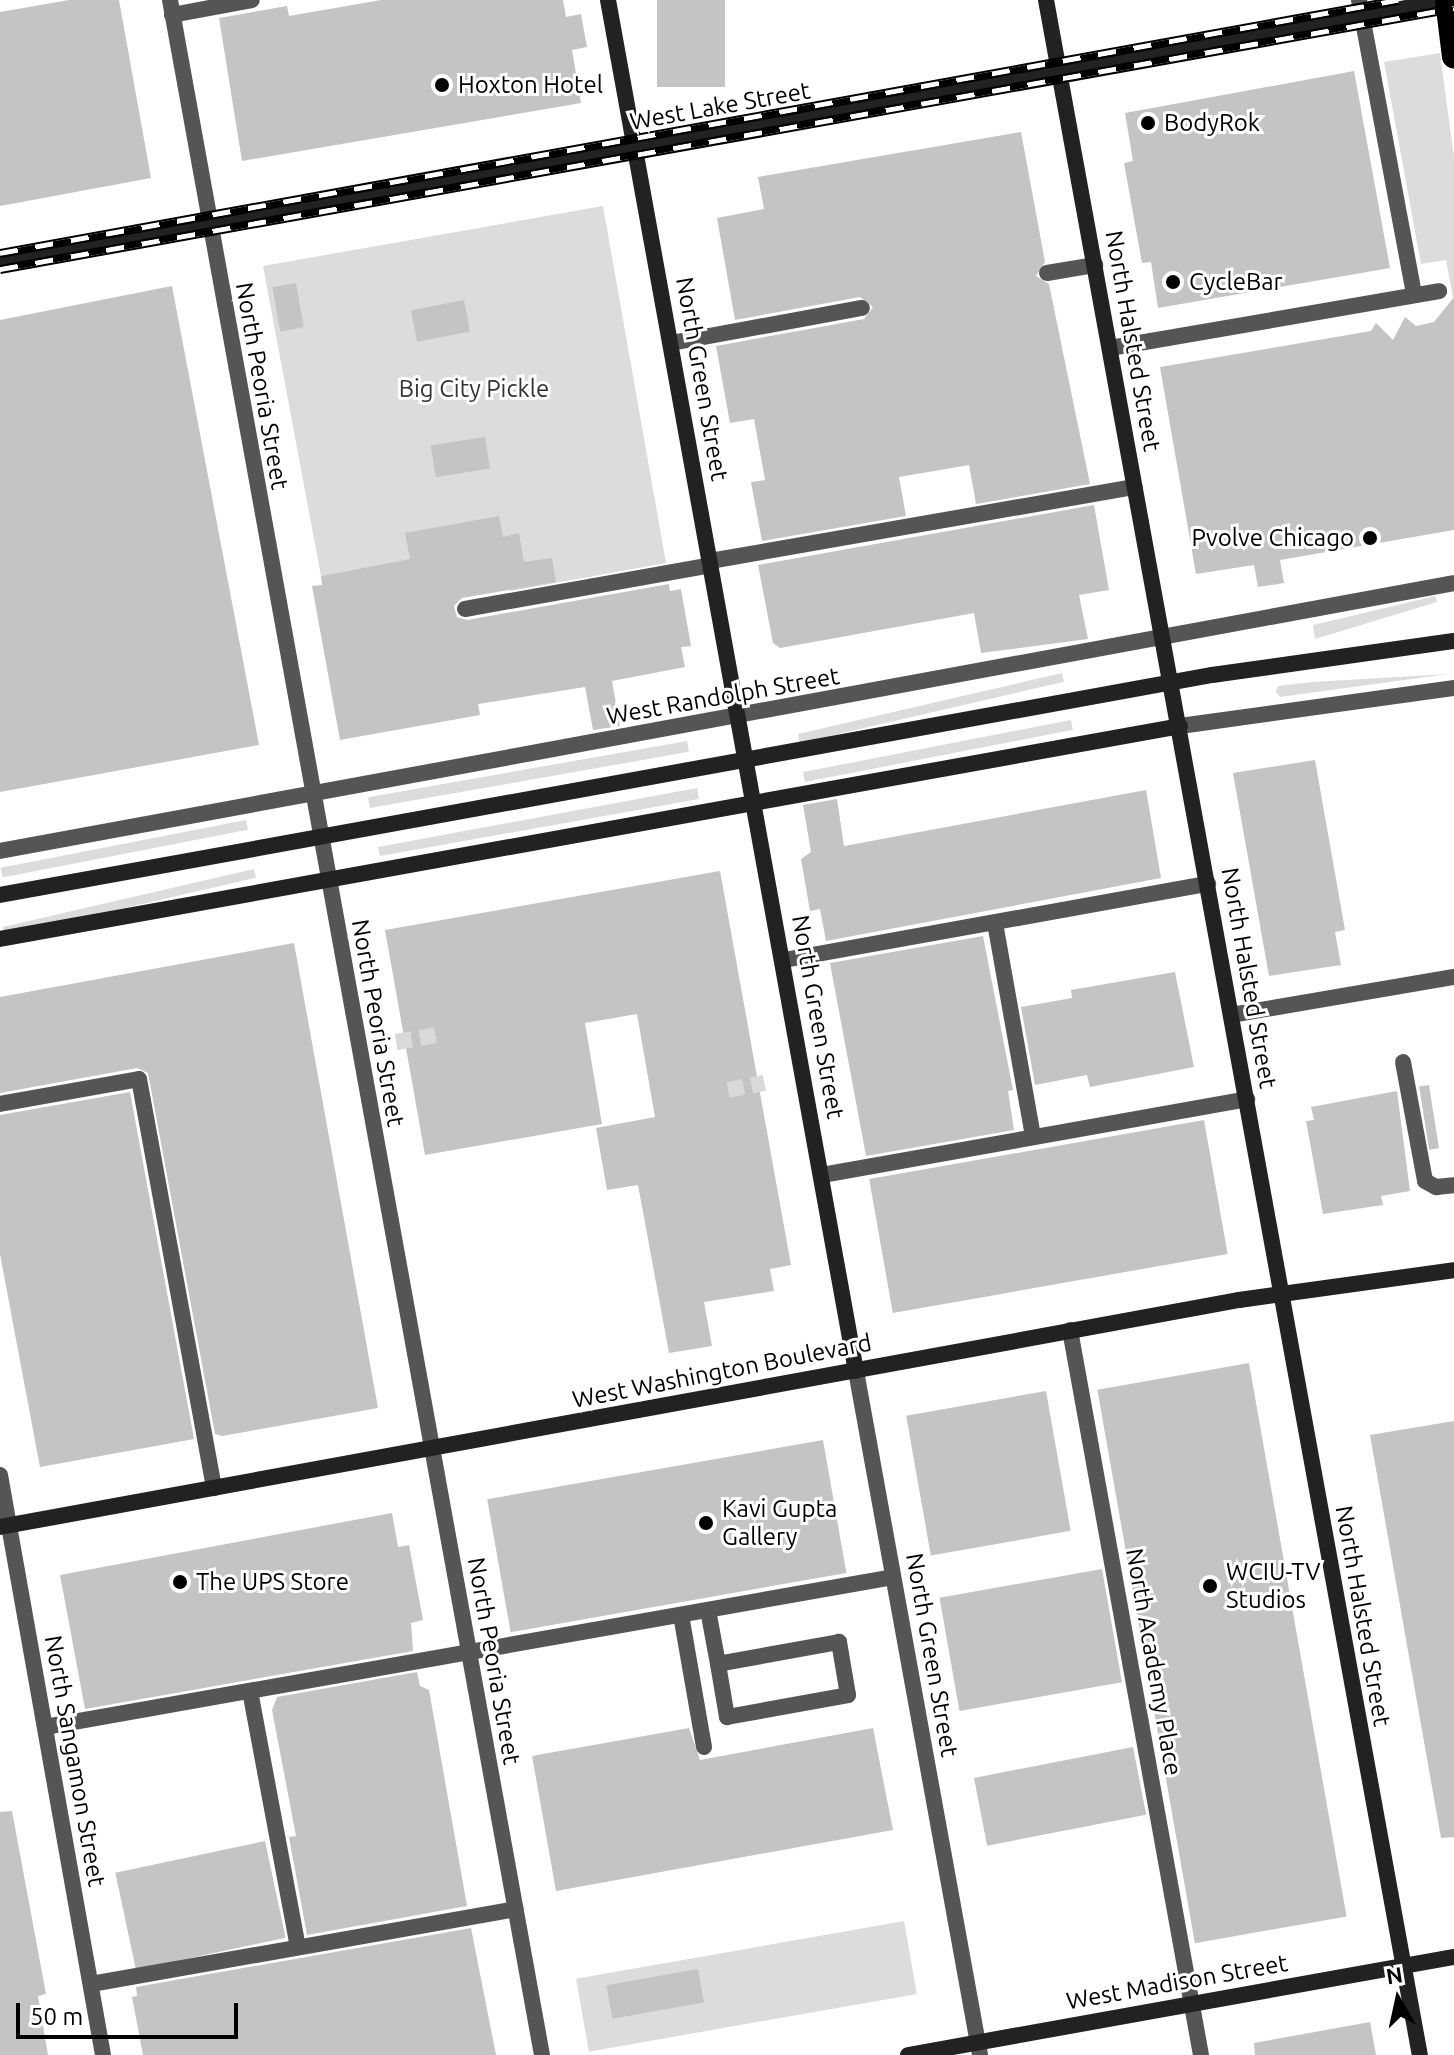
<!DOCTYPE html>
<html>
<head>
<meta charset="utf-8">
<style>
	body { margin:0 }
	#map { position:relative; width:1454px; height:2055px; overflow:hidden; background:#fff; font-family:Ubuntu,sans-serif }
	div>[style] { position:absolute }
	.green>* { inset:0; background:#dcdcdc; transform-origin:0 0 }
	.building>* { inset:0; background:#c4c4c4; transform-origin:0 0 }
	.street-tunnel>* { height:16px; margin-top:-8px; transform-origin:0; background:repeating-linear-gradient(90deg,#d9d9d9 0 16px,transparent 0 24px) }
	.lane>* { height:16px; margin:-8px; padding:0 8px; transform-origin:8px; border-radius:8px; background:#555 }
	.street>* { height:16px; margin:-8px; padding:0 8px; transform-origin:8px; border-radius:8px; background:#555 }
	.secondary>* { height:16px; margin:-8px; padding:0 8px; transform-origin:8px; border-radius:8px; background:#222 }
	.highway>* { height:24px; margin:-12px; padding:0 12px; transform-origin:12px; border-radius:12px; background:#000 }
	.rail>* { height:9px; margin-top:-4.5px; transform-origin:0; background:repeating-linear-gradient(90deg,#fff 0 18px,#000 0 36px); box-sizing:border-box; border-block:2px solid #000 }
	.dots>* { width:22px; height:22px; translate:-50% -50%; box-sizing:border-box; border:4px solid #fff; border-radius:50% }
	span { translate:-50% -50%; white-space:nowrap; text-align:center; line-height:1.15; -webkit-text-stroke:6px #fff; paint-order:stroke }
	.poi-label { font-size:24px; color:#000 }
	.left { translate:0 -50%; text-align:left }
	.right { translate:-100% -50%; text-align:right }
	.street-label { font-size:24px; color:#000 }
	.park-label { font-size:24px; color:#333 }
	.north { position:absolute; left:1358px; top:1959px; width:80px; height:80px; -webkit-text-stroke:6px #fff; paint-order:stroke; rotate:351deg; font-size:22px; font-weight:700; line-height:32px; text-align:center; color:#000 }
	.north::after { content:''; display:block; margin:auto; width:28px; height:36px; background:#000; clip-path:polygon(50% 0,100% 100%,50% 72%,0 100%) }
	.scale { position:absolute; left:16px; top:2003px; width:222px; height:36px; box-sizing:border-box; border:4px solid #000; border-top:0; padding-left:10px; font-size:24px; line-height:28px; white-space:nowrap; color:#000; -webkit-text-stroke:6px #fff; paint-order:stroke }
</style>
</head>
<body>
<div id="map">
	<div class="green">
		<div style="clip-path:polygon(1440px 53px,1454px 157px,1454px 304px,1446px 260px,1421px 264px,1384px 62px)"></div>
		<div style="clip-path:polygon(603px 206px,666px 563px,511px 591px,508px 578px,477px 547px,321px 576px,263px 266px)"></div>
		<div style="clip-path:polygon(1435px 596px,1437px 602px,1315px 639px,1313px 625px)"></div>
		<div style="left:1062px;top:673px;width:9px;height:271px;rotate:77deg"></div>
		<div style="clip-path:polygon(1448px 674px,1280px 697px,1276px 692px,1278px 686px,1312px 682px)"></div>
		<div style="left:1071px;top:720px;width:10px;height:273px;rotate:79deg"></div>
		<div style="left:687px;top:741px;width:11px;height:324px;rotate:80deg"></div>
		<div style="clip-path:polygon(697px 788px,699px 799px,380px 856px,378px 847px)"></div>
		<div style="left:246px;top:820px;width:10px;height:250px;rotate:79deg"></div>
		<div style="left:254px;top:869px;width:9px;height:258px;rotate:77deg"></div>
		<div style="left:904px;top:1921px;width:74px;height:333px;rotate:80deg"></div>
	</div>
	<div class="building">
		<div style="clip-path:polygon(69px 0,119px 0,151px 178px,0 206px,0 12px)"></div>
		<div style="clip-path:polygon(381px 0,563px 0,566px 17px,581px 14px,587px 47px,572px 50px,581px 103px,242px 161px,219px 18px,287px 6px,289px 16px)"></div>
		<div style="left:657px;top:0;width:68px;height:87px"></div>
		<div style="clip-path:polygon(1354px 71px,1390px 268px,1158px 308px,1151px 262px,1142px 263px,1124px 163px,1133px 161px,1125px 113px)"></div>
		<div style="clip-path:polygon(1021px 132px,1045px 262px,1036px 276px,1049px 284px,1090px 484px,976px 504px,969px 465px,899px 477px,906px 516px,762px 541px,751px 482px,765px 480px,754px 419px,730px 423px,716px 346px,864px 319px,873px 307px,860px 297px,735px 320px,717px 218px,764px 209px,758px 177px)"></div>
		<div style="left:296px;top:283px;width:45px;height:24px;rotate:80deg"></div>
		<div style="clip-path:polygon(172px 286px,259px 745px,0 792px,0 320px)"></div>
		<div style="clip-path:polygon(1454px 297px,1454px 530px,1280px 560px,1284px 583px,1258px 587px,1254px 565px,1196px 574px,1160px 367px,1371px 331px,1376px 323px,1393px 340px,1405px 317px,1416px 326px,1434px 322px)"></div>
		<div style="left:464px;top:300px;width:32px;height:54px;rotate:79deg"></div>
		<div style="left:485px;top:437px;width:32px;height:55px;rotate:81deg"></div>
		<div style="clip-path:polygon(1094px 505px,1109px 590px,1079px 595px,1088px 639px,981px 653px,974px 613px,780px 648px,773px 643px,758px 565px)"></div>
		<div style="clip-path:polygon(499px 516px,503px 537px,519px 533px,524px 562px,552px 558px,556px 582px,462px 598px,454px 606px,457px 617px,467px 620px,669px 584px,670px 591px,681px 589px,691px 646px,681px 647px,685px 667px,612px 681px,620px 726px,593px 730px,585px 687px,478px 704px,480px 715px,340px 740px,312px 586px,322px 585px,321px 576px,410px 559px,405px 533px)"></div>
		<div style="clip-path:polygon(1315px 760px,1345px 930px,1335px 932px,1341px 965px,1269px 976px,1233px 773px)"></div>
		<div style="clip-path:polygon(1146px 790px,1161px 878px,826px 941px,820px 909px,810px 911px,801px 859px,811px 852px,803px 805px,837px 799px,844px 846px)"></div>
		<div style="clip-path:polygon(720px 871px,791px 1265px,770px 1269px,774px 1291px,704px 1302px,712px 1346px,669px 1353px,638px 1185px,607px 1190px,596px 1128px,655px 1117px,637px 1014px,585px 1023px,602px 1124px,425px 1155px,385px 930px)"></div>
		<div style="clip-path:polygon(983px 936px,1013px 1090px,1008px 1091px,1014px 1130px,866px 1156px,830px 963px)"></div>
		<div style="clip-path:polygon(294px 943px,378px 1408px,222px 1436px,215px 1434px,148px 1073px,137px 1068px,0 1093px,0 997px)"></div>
		<div style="clip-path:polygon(1175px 972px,1194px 1067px,1090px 1087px,1087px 1075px,1035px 1085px,1021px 1007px,1072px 998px,1071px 990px)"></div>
		<div style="left:1429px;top:1085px;width:64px;height:10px;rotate:81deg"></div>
		<div style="clip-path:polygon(1397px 1091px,1410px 1191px,1381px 1196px,1383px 1205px,1323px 1214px,1306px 1121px,1314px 1120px,1311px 1107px)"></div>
		<div style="clip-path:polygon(130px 1092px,194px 1439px,40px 1467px,0 1254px,0 1115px)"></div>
		<div style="left:1204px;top:1120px;width:136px;height:340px;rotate:80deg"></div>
		<div style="left:1249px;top:1363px;width:562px;height:154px;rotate:80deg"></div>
		<div style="left:1046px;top:1391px;width:142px;height:142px;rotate:80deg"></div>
		<div style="clip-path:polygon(1454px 1421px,1454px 1837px,1441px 1838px,1370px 1435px)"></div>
		<div style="left:823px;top:1440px;width:135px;height:341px;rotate:80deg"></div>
		<div style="clip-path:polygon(392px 1513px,398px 1547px,409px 1545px,423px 1620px,411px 1623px,413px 1651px,85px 1709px,60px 1575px)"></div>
		<div style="left:1102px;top:1569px;width:115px;height:165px;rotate:80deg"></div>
		<div style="clip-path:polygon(417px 1672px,420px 1686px,429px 1690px,467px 1906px,307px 1935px,289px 1837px,296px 1836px,272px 1710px,277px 1697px)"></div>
		<div style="clip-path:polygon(689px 1728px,700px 1760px,873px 1728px,893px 1830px,556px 1891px,532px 1756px)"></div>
		<div style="left:1133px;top:1747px;width:69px;height:162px;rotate:79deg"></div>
		<div style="clip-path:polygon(12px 1811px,46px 1994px,38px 1996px,48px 2055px,0 2055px,0 1812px)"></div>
		<div style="left:265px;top:1841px;width:99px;height:153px;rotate:78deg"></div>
		<div style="clip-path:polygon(471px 1928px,496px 2055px,143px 2055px,132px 1997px,137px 1996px,136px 1987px)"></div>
		<div style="left:698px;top:1969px;width:34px;height:93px;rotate:80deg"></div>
		<div style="clip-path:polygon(1370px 2022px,1376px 2055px,1255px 2055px,1254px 2043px)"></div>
	</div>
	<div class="street-tunnel">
		<div style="left:396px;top:1042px;width:48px;rotate:-9.7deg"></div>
		<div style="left:728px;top:1090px;width:37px;rotate:-11deg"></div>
	</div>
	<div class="lane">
		<div style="left:1359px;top:0;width:300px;rotate:79.4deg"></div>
		<div style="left:172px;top:15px;width:81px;rotate:-10.6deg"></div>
		<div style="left:1047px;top:273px;width:49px;rotate:-9.5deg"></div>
		<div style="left:671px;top:343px;width:194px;rotate:-10.4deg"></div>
		<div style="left:710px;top:561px;width:431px;rotate:-9.9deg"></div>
		<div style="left:465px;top:609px;width:250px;rotate:-10.1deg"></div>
		<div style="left:995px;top:923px;width:217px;rotate:79.9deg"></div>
		<div style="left:784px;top:960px;width:431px;rotate:-10.2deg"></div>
		<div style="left:1403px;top:1062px;width:121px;rotate:79.5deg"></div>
		<div style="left:1425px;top:1181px;width:13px;rotate:29deg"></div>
		<div style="left:1436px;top:1187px;width:18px;rotate:-6deg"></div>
		<div style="left:0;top:1104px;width:141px;rotate:-10.2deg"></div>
		<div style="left:139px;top:1079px;width:416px;rotate:79.6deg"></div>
		<div style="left:822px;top:1175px;width:432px;rotate:-10.1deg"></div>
		<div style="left:1070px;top:1330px;width:737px;rotate:79.76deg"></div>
		<div style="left:708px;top:1610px;width:55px;rotate:79.5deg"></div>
		<div style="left:718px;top:1664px;width:54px;rotate:80.4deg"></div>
		<div style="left:727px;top:1717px;width:123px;rotate:-10.3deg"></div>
		<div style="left:848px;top:1695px;width:54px;rotate:-99.6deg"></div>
		<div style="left:839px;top:1642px;width:123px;rotate:169.7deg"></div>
		<div style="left:681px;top:1615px;width:134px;rotate:80.1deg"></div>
		<div style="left:250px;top:1691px;width:260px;rotate:79.4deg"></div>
		<div style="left:45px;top:1727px;width:861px;rotate:-10.03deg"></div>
		<div style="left:91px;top:1984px;width:431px;rotate:-10deg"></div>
	</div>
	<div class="street">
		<div style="left:170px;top:0;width:2088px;rotate:79.74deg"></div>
		<div style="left:1110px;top:348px;width:334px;rotate:-9.8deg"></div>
		<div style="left:1180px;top:726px;width:277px;rotate:-7.9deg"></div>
		<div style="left:0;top:851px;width:1478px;rotate:-10.44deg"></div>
		<div style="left:1231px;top:1015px;width:226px;rotate:-9.7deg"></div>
		<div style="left:856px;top:1371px;width:695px;rotate:79.72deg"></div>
		<div style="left:0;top:1475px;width:589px;rotate:79.93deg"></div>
	</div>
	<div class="secondary">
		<div style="left:608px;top:0;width:1393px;rotate:79.75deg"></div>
		<div style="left:1046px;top:0;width:2089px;rotate:79.69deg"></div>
		<div style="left:0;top:261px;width:1473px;rotate:-10.2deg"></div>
		<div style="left:0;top:895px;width:1232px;rotate:-10.29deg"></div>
		<div style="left:1212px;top:675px;width:244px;rotate:-8deg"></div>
		<div style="left:0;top:939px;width:1199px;rotate:-10.23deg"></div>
		<div style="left:0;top:1527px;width:1260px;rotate:-10.38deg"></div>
		<div style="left:1239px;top:1300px;width:217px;rotate:-7.9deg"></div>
		<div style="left:908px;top:2055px;width:555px;rotate:-10.18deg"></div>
	</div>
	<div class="highway">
		<div style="left:1447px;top:0;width:57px;rotate:83deg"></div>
	</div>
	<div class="rail">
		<div style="left:0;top:253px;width:1421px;rotate:-10.26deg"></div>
		<div style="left:0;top:269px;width:1477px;rotate:-10.18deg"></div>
	</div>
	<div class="dots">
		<div style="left:442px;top:85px;background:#000"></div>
		<div style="left:1148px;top:123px;background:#000"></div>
		<div style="left:1173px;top:282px;background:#000"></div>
		<div style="left:1370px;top:538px;background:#000"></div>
		<div style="left:706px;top:1523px;background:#000"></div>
		<div style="left:180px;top:1582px;background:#000"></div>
		<div style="left:1210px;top:1586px;background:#000"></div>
	</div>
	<div class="poi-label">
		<span class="left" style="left:458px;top:85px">Hoxton Hotel</span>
		<span class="left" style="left:1164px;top:123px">BodyRok</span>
		<span class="left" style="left:1189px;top:282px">CycleBar</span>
		<span class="right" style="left:1354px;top:538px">Pvolve Chicago</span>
		<span class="left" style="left:722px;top:1523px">Kavi Gupta<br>Gallery</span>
		<span class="left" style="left:1226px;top:1586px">WCIU-TV<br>Studios</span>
		<span class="left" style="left:196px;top:1582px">The UPS Store</span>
	</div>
	<div class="street-label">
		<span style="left:720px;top:106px;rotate:-10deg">West Lake Street</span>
		<span style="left:1133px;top:341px;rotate:80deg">North Halsted Street</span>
		<span style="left:702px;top:379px;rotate:80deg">North Green Street</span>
		<span style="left:262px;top:386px;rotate:80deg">North Peoria Street</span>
		<span style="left:723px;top:696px;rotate:-10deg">West Randolph Street</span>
		<span style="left:1249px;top:978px;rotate:80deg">North Halsted Street</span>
		<span style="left:818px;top:1017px;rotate:80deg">North Green Street</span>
		<span style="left:378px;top:1023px;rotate:80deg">North Peoria Street</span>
		<span style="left:722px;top:1371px;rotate:-11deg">West Washington Boulevard</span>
		<span style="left:1363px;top:1616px;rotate:80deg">North Halsted Street</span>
		<span style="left:932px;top:1655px;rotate:80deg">North Green Street</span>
		<span style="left:494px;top:1661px;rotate:80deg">North Peoria Street</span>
		<span style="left:1154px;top:1662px;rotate:80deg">North Academy Place</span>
		<span style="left:75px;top:1761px;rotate:80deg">North Sangamon Street</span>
		<span style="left:1177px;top:1982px;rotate:-10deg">West Madison Street</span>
	</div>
	<div class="park-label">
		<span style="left:474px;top:389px">Big City Pickle</span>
	</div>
	<div class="north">N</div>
	<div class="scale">50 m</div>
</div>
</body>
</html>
